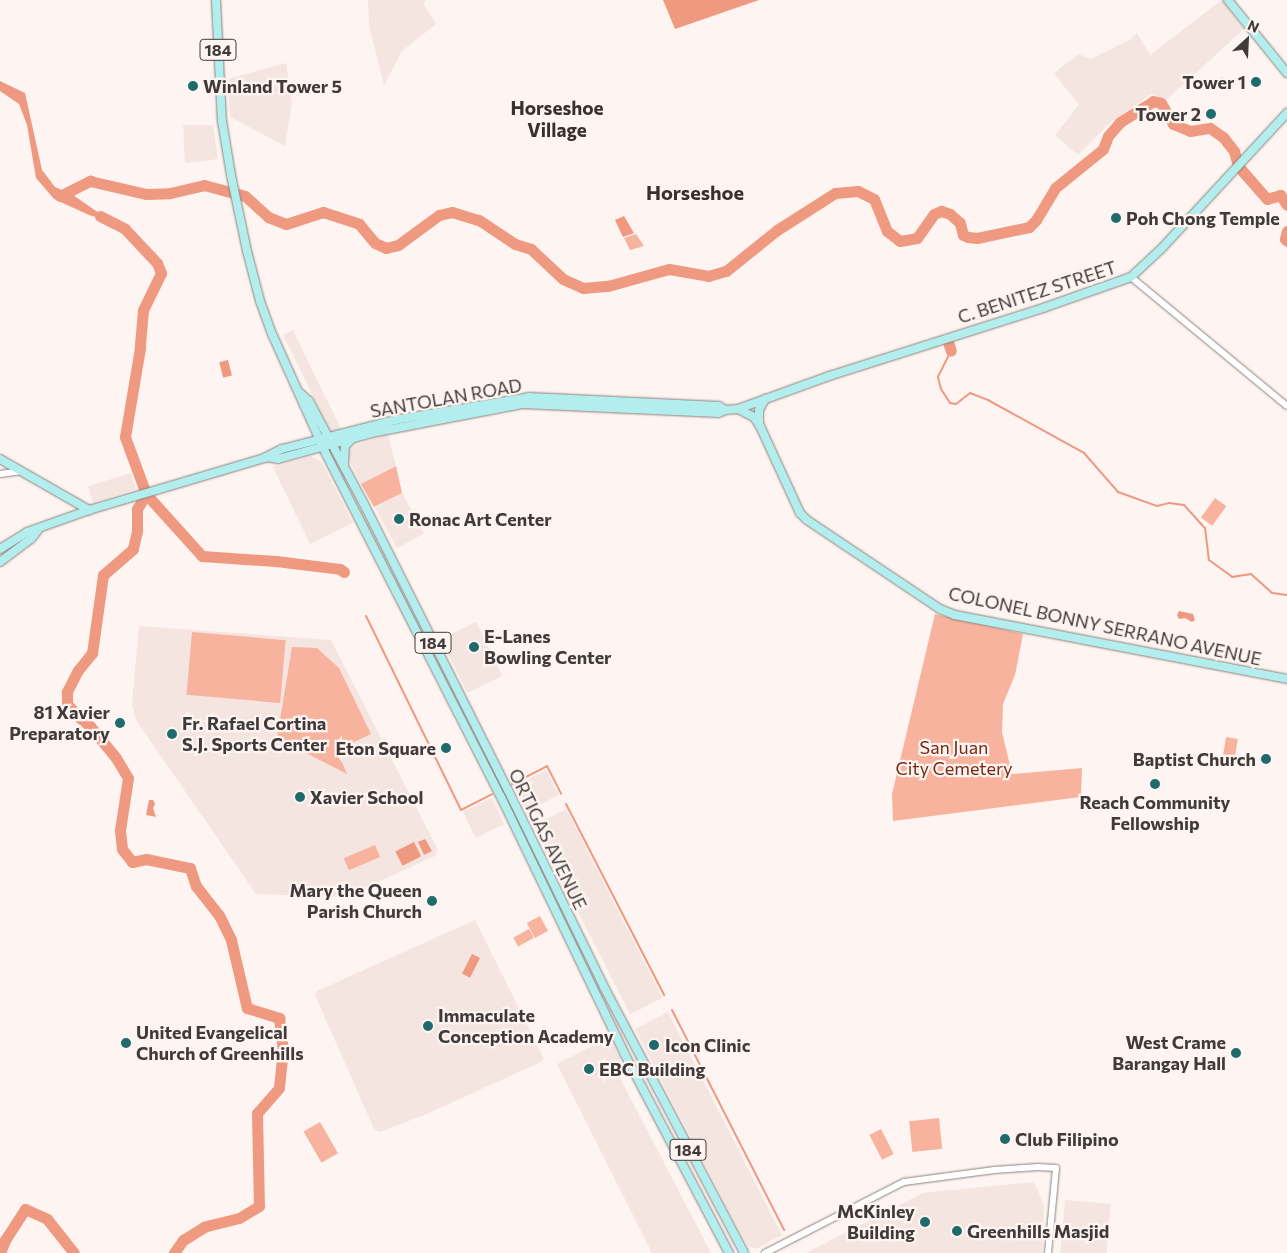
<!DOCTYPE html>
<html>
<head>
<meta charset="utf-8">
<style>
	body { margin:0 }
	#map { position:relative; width:1287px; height:1253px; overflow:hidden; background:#fef4f1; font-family:Commissioner,sans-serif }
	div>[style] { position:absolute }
	.built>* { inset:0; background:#f4e5e0; transform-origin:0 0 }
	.green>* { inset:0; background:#f8b39e; transform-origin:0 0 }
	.water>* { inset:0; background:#ef9980; transform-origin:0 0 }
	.stream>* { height:2px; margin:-1px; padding:0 1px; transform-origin:1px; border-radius:1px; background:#ef9980 }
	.river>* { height:11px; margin:-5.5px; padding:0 5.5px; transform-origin:5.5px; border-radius:5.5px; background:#ef9980 }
	.roads { filter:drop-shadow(0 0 1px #8c817e) drop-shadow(0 0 1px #8c817e) }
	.minor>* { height:6px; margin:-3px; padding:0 3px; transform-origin:3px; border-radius:3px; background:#fff }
	.major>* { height:8px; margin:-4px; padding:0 4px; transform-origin:4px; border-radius:4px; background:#b3eeee }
	.dots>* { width:14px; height:14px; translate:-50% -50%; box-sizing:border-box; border:2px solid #fef4f1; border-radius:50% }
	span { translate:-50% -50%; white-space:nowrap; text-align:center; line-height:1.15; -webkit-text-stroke:4.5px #fef4f1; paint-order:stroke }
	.shield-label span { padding:1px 4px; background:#fef4f1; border:1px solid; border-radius:4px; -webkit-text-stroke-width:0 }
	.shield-label { font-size:16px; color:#403b3a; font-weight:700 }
	.poi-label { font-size:18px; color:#403b3a; font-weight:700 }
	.right { translate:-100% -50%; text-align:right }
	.left { translate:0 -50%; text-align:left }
	.street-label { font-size:18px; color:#403b3a }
	.park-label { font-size:18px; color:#762a12 }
	.neighbourhood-label { font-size:19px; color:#39302d; font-weight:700 }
	.quarter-label { font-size:20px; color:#39302d; font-weight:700 }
	.north { position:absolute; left:1222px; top:15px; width:50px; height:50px; -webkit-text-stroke:4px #fef4f1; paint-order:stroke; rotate:25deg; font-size:14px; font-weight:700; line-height:20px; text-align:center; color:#403b3a }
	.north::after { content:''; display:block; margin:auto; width:18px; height:22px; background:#403b3a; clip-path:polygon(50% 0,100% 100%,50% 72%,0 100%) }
</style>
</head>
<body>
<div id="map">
	<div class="built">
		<div style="clip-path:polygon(368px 0,426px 0,423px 3px,436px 24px,402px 51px,384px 85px,369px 26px)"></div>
		<div style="clip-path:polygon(1222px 0,1244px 29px,1166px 100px,1151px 94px,1111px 122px,1078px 155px,1055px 135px,1079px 105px,1054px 73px,1079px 54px,1091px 59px,1131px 39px,1137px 33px,1150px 55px)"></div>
		<div style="clip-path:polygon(286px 63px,292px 103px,285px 146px,230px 117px,228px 81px,231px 78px)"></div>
		<div style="clip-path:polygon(183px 125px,213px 125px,218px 159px,185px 163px)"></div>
		<div style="clip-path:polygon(293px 330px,317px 380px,341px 429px,331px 432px,283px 335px)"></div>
		<div style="clip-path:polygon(388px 434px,396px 466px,361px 484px,351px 464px,349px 452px,356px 445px)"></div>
		<div style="clip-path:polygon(311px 456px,321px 461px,353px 523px,310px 544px,273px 467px)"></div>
		<div style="left:131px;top:473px;width:17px;height:45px;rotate:73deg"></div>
		<div style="left:402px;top:493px;width:46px;height:31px;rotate:61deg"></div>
		<div style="left:476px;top:622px;width:60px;height:39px;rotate:64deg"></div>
		<div style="clip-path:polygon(139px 626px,331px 640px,438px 850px,435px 856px,345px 897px,256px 894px,136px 720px,132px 703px)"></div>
		<div style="left:546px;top:770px;width:28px;height:36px;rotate:63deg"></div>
		<div style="left:492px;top:798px;width:29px;height:32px;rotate:65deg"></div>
		<div style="left:566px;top:809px;width:212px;height:36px;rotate:63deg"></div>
		<div style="clip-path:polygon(475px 920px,544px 1059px,541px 1062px,429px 1113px,380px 1132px,374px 1129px,315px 995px,317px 991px)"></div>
		<div style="clip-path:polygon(668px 1012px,782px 1235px,756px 1249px,748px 1246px,730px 1213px,635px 1029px)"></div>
		<div style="clip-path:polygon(609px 1037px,620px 1058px,620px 1078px,711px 1253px,652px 1253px,557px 1064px)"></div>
		<div style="clip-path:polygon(1034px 1182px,1044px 1205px,1042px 1253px,806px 1253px,923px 1193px)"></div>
		<div style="left:1065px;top:1200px;width:46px;height:53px;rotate:5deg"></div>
	</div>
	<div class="green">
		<div style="clip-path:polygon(636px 234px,644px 246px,630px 250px,624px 238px)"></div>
		<div style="clip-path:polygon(396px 466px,402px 493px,374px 507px,361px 484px)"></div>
		<div style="left:1215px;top:498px;width:14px;height:24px;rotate:36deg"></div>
		<div style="clip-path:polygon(935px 614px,1023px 634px,1015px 675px,1003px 704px,1002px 732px,1012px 774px,1082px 768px,1081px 797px,893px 821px,892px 794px)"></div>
		<div style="left:192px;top:632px;width:94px;height:63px;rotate:5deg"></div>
		<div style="clip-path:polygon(292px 647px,317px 648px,339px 668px,371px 734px,337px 750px,347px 774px,277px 738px)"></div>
		<div style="left:1226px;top:737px;width:12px;height:24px;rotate:9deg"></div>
		<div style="left:375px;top:845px;width:13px;height:34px;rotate:67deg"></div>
		<div style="left:540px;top:916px;width:17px;height:15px;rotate:62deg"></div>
		<div style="left:529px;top:929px;width:10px;height:18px;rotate:61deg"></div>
		<div style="left:939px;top:1118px;width:31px;height:30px;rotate:84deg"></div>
		<div style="left:320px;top:1122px;width:36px;height:19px;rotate:60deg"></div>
		<div style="left:881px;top:1129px;width:28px;height:13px;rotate:63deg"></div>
	</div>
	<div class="water">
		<div style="clip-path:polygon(663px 0,759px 0,675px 29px)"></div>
		<div style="clip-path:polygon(1222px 77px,1227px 82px,1215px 89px,1214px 84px)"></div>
		<div style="clip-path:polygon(0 81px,25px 93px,42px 170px,55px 187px,73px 195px,112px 222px,89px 215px,54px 199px,36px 178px,27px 125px,19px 104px,0 91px)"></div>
		<div style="clip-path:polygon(624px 216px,634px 233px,623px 237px,615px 220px)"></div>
		<div style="left:228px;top:360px;width:16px;height:9px;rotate:76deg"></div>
		<div style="clip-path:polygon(1179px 611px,1193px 614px,1195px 620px,1192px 622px,1185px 618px,1179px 619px,1177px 615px)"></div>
		<div style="clip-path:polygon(149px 800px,153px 800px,155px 804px,153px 808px,156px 817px,146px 815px)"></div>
		<div style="clip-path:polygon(425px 839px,432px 851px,424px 855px,418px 842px)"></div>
		<div style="left:414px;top:842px;width:16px;height:21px;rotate:63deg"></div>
		<div style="left:472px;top:954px;width:9px;height:22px;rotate:27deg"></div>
	</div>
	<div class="stream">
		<div style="left:951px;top:351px;width:29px;rotate:117deg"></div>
		<div style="left:938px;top:377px;width:12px;rotate:76deg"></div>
		<div style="left:941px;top:389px;width:17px;rotate:57deg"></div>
		<div style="left:950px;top:403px;width:6px;rotate:9deg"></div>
		<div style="left:956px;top:404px;width:18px;rotate:-38deg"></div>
		<div style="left:970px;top:393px;width:19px;rotate:21deg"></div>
		<div style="left:988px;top:400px;width:110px;rotate:28.9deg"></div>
		<div style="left:1084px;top:453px;width:52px;rotate:48.9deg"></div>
		<div style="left:1118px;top:492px;width:41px;rotate:19.7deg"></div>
		<div style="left:1157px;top:506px;width:12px;rotate:-14deg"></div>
		<div style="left:1169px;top:503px;width:15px;rotate:8deg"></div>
		<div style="left:1184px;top:505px;width:31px;rotate:48deg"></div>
		<div style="left:1205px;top:528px;width:32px;rotate:83deg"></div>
		<div style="left:1209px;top:560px;width:29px;rotate:36deg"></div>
		<div style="left:1232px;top:577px;width:19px;rotate:-9deg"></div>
		<div style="left:1251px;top:574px;width:28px;rotate:42deg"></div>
		<div style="left:1272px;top:593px;width:15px;rotate:8deg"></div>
		<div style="left:366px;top:616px;width:216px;rotate:63.9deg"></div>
		<div style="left:461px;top:810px;width:35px;rotate:-27deg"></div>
		<div style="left:512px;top:784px;width:39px;rotate:-27deg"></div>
		<div style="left:547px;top:766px;width:31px;rotate:63deg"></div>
		<div style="left:566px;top:804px;width:215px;rotate:62.8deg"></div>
		<div style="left:672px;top:1010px;width:247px;rotate:63deg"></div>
	</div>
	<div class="river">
		<div style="left:60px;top:196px;width:34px;rotate:-27deg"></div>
		<div style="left:90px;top:181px;width:57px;rotate:13.1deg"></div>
		<div style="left:146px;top:194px;width:24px;rotate:-2deg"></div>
		<div style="left:170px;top:193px;width:35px;rotate:-13deg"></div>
		<div style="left:204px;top:185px;width:42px;rotate:15deg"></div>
		<div style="left:245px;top:196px;width:31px;rotate:42deg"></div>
		<div style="left:268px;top:217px;width:19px;rotate:21deg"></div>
		<div style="left:286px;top:224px;width:39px;rotate:-18deg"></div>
		<div style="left:323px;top:212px;width:38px;rotate:18deg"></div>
		<div style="left:359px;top:224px;width:25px;rotate:50deg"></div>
		<div style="left:375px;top:243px;width:12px;rotate:24deg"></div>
		<div style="left:386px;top:248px;width:12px;rotate:-14deg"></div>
		<div style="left:398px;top:245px;width:51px;rotate:-36.2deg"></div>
		<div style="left:439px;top:215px;width:13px;rotate:-13deg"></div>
		<div style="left:452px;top:212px;width:28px;rotate:17deg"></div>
		<div style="left:479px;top:220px;width:43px;rotate:33.7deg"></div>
		<div style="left:515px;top:244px;width:17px;rotate:17deg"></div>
		<div style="left:531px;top:249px;width:44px;rotate:43.2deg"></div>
		<div style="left:563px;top:279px;width:22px;rotate:24deg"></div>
		<div style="left:583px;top:288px;width:25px;rotate:-5deg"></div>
		<div style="left:608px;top:286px;width:63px;rotate:-15.6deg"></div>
		<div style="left:669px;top:269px;width:40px;rotate:10deg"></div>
		<div style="left:708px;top:276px;width:19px;rotate:-16deg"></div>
		<div style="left:726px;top:271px;width:65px;rotate:-38.8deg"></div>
		<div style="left:777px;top:230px;width:69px;rotate:-32.5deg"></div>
		<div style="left:835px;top:193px;width:23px;rotate:-5deg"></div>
		<div style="left:858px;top:191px;width:18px;rotate:27deg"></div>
		<div style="left:874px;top:199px;width:35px;rotate:68deg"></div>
		<div style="left:887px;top:231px;width:16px;rotate:38deg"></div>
		<div style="left:900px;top:241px;width:17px;rotate:-10deg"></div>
		<div style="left:917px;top:238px;width:29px;rotate:-55deg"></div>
		<div style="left:934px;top:214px;width:8px;rotate:-23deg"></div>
		<div style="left:941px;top:211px;width:9px;rotate:18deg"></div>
		<div style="left:950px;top:214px;width:13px;rotate:42deg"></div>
		<div style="left:960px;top:223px;width:12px;rotate:76deg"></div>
		<div style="left:963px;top:235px;width:5px;rotate:22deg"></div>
		<div style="left:968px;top:237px;width:9px;rotate:6deg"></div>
		<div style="left:977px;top:238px;width:53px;rotate:-11.9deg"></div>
		<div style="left:1029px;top:227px;width:10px;rotate:-45deg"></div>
		<div style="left:1036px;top:220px;width:37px;rotate:-59deg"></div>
		<div style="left:1055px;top:188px;width:62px;rotate:-39.1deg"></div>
		<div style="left:1103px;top:149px;width:14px;rotate:-69deg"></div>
		<div style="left:1108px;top:136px;width:18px;rotate:-49deg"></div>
		<div style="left:1120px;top:122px;width:39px;rotate:-32deg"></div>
		<div style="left:1153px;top:101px;width:8px;rotate:14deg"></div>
		<div style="left:1161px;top:103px;width:24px;rotate:60deg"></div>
		<div style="left:1173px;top:124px;width:18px;rotate:22deg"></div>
		<div style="left:1190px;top:131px;width:20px;rotate:-9deg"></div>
		<div style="left:1210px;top:128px;width:16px;rotate:35deg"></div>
		<div style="left:1223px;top:137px;width:18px;rotate:52deg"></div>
		<div style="left:1234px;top:151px;width:16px;rotate:75deg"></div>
		<div style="left:1238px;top:166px;width:44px;rotate:48.7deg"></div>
		<div style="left:1267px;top:199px;width:14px;rotate:-17deg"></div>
		<div style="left:1280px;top:195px;width:12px;rotate:55deg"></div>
		<div style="left:100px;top:216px;width:28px;rotate:27deg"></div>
		<div style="left:125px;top:229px;width:47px;rotate:46.7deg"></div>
		<div style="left:157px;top:263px;width:11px;rotate:68deg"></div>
		<div style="left:161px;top:273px;width:41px;rotate:115.9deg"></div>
		<div style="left:143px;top:310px;width:38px;rotate:95deg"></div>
		<div style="left:140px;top:348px;width:90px;rotate:99.6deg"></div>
		<div style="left:125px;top:437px;width:61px;rotate:69.8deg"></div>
		<div style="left:146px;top:494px;width:84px;rotate:47.9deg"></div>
		<div style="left:202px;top:556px;width:74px;rotate:3.9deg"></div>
		<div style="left:276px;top:561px;width:64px;rotate:7.1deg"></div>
		<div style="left:340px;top:569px;width:5px;rotate:37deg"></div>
		<div style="left:1287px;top:231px;width:8px;rotate:104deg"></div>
		<div style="left:1285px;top:239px;width:3px;rotate:45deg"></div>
		<div style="left:948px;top:342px;width:9px;rotate:72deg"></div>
		<div style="left:146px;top:494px;width:17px;rotate:121deg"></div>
		<div style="left:137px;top:509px;width:22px;rotate:90deg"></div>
		<div style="left:137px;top:531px;width:18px;rotate:103deg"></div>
		<div style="left:133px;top:549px;width:40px;rotate:139deg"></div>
		<div style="left:103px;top:575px;width:79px;rotate:98deg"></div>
		<div style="left:92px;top:653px;width:22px;rotate:129deg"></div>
		<div style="left:78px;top:670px;width:25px;rotate:117deg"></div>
		<div style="left:67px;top:692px;width:12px;rotate:90deg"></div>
		<div style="left:67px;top:704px;width:19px;rotate:47deg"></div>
		<div style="left:80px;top:718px;width:13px;rotate:39deg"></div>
		<div style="left:90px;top:726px;width:41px;rotate:50.9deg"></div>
		<div style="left:116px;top:758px;width:23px;rotate:59deg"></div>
		<div style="left:128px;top:778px;width:53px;rotate:98.7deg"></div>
		<div style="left:120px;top:830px;width:19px;rotate:84deg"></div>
		<div style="left:122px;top:849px;width:16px;rotate:52deg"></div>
		<div style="left:132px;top:862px;width:14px;rotate:-12deg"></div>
		<div style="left:146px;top:859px;width:45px;rotate:11.6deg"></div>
		<div style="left:190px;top:868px;width:19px;rotate:72deg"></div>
		<div style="left:196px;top:886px;width:37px;rotate:52deg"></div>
		<div style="left:219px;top:915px;width:28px;rotate:64deg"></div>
		<div style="left:231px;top:940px;width:70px;rotate:76.8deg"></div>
		<div style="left:247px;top:1008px;width:34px;rotate:17deg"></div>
		<div style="left:279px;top:1018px;width:31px;rotate:83deg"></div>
		<div style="left:283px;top:1049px;width:39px;rotate:96deg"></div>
		<div style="left:279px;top:1088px;width:33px;rotate:131deg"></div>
		<div style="left:257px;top:1113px;width:93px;rotate:88.8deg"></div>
		<div style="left:259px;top:1206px;width:23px;rotate:149deg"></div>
		<div style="left:239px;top:1218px;width:36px;rotate:166deg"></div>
		<div style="left:204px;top:1227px;width:25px;rotate:148deg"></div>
		<div style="left:183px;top:1240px;width:16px;rotate:125deg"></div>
		<div style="left:0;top:1253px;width:14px;rotate:-69deg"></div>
		<div style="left:5px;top:1240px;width:37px;rotate:-57deg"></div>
		<div style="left:25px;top:1209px;width:24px;rotate:24deg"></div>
		<div style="left:47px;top:1219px;width:43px;rotate:51.5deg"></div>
	</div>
	<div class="roads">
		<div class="minor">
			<div style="left:1131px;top:277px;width:202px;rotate:39.6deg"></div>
			<div style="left:0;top:474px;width:22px;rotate:-8deg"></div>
			<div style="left:765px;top:1253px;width:156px;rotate:-27.1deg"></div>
			<div style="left:904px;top:1182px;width:91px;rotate:-7.6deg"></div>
			<div style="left:994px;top:1170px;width:44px;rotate:-3.9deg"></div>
			<div style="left:1038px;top:1167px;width:18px;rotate:3deg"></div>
			<div style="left:1056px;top:1168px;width:85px;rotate:95.4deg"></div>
		</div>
		<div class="major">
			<div style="left:216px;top:0;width:121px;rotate:87.2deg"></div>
			<div style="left:222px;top:121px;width:55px;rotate:80.5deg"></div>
			<div style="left:231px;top:175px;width:78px;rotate:78.1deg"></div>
			<div style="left:247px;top:251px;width:52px;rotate:75.4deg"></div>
			<div style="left:260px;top:301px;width:37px;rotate:70deg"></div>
			<div style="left:273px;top:336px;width:129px;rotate:65.8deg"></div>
			<div style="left:326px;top:454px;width:385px;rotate:63deg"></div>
			<div style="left:501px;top:797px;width:284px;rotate:64.3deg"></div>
			<div style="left:624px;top:1053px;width:226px;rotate:62.3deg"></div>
			<div style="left:1228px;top:0;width:94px;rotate:51.1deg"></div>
			<div style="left:300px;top:393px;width:12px;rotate:42deg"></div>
			<div style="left:309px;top:401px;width:115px;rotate:61.9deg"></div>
			<div style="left:363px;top:502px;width:322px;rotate:63.3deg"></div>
			<div style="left:508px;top:790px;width:221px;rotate:64deg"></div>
			<div style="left:605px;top:989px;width:298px;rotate:62.2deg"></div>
			<div style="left:738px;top:409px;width:18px;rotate:27deg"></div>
			<div style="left:754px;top:417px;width:11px;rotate:56deg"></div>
			<div style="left:760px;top:426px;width:96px;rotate:65.3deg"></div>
			<div style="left:800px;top:513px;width:10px;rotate:45deg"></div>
			<div style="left:807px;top:520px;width:160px;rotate:33.8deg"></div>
			<div style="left:940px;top:609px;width:16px;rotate:22deg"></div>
			<div style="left:955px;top:615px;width:338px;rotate:10.9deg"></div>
			<div style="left:759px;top:425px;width:15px;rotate:-90deg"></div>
			<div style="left:759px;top:410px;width:13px;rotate:-61deg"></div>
			<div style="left:266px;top:457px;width:12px;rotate:9deg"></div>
			<div style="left:278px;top:459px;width:102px;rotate:-15.4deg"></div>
			<div style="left:376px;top:432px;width:150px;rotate:-10.8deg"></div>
			<div style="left:523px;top:404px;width:196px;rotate:2.6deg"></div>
			<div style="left:719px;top:413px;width:7px;rotate:-27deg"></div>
			<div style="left:725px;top:410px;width:13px;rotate:-4deg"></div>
			<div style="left:738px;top:409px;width:97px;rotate:-19.9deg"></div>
			<div style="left:829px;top:376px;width:225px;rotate:-17.6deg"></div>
			<div style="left:1043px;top:308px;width:93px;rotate:-19.4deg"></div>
			<div style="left:1131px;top:277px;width:42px;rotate:-43.1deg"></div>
			<div style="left:1162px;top:248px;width:184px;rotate:-47.2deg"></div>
			<div style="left:0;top:459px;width:103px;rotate:29.8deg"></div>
			<div style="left:344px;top:464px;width:18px;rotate:-87deg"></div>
			<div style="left:345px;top:446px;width:10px;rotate:-45deg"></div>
			<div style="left:0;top:549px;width:32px;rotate:-32deg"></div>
			<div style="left:27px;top:532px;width:66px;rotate:-19.5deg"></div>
			<div style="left:89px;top:510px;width:183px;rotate:-16.5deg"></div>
			<div style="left:264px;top:458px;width:20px;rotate:-27deg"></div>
			<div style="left:282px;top:449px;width:117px;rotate:-14.4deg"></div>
			<div style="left:395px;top:420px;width:136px;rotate:-9.7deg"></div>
			<div style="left:529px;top:397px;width:190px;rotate:2.7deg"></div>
			<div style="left:719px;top:406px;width:7px;rotate:34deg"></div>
			<div style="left:0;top:562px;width:39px;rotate:-37deg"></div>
			<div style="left:31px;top:539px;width:11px;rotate:-52deg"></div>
		</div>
	</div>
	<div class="dots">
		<div style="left:1256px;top:82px;background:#1f6b6c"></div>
		<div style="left:193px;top:86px;background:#1f6b6c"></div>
		<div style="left:1211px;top:114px;background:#1f6b6c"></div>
		<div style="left:1116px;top:218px;background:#1f6b6c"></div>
		<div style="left:399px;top:519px;background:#1f6b6c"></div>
		<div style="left:474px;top:647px;background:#1f6b6c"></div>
		<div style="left:120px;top:723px;background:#1f6b6c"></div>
		<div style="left:172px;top:734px;background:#1f6b6c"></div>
		<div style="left:446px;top:748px;background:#1f6b6c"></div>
		<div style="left:1266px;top:759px;background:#1f6b6c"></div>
		<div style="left:1155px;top:784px;background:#1f6b6c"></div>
		<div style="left:300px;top:797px;background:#1f6b6c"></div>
		<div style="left:432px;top:901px;background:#1f6b6c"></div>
		<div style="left:428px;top:1026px;background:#1f6b6c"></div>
		<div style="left:126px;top:1043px;background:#1f6b6c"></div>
		<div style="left:654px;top:1045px;background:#1f6b6c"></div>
		<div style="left:1236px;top:1053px;background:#1f6b6c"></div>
		<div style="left:589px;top:1069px;background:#1f6b6c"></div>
		<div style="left:1005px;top:1139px;background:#1f6b6c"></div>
		<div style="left:925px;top:1222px;background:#1f6b6c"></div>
		<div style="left:957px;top:1231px;background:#1f6b6c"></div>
	</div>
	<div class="shield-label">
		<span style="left:218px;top:50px">184</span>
		<span style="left:433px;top:643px">184</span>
		<span style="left:688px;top:1150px">184</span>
	</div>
	<div class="poi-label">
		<span class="right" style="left:1246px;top:82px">Tower 1</span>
		<span class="left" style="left:203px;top:86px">Winland Tower 5</span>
		<span class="right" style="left:1201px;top:114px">Tower 2</span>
		<span class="left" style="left:1126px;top:218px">Poh Chong Temple</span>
		<span class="left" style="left:409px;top:519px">Ronac Art Center</span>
		<span class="left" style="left:484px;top:647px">E-Lanes<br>Bowling Center</span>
		<span class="right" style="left:110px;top:723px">81 Xavier<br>Preparatory</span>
		<span class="left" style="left:182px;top:734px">Fr. Rafael Cortina<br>S.J. Sports Center</span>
		<span class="right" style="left:436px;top:748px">Eton Square</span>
		<span class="right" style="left:1256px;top:759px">Baptist Church</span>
		<span class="left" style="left:310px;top:797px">Xavier School</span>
		<span style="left:1155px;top:813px">Reach Community<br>Fellowship</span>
		<span class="right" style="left:422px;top:901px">Mary the Queen<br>Parish Church</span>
		<span class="left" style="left:438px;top:1026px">Immaculate<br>Conception Academy</span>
		<span class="left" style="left:136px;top:1043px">United Evangelical<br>Church of Greenhills</span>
		<span class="right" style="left:1226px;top:1053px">West Crame<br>Barangay Hall</span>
		<span class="left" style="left:665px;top:1045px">Icon Clinic</span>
		<span class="left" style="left:599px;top:1069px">EBC Building</span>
		<span class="left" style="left:1015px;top:1139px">Club Filipino</span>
		<span class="right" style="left:915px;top:1222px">McKinley<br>Building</span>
		<span class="left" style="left:967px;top:1231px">Greenhills Masjid</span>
	</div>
	<div class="street-label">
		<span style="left:1037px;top:292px;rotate:-18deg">C. BENITEZ STREET</span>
		<span style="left:446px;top:398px;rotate:-10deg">SANTOLAN ROAD</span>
		<span style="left:1105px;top:626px;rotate:12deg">COLONEL BONNY SERRANO AVENUE</span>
		<span style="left:548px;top:839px;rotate:64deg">ORTIGAS AVENUE</span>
	</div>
	<div class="park-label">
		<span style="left:954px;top:758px">San Juan<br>City Cemetery</span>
	</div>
	<div class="neighbourhood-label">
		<span style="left:557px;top:119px">Horseshoe<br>Village</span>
	</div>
	<div class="quarter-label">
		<span style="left:695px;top:192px">Horseshoe</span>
	</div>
	<div class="north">N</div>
</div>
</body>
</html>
